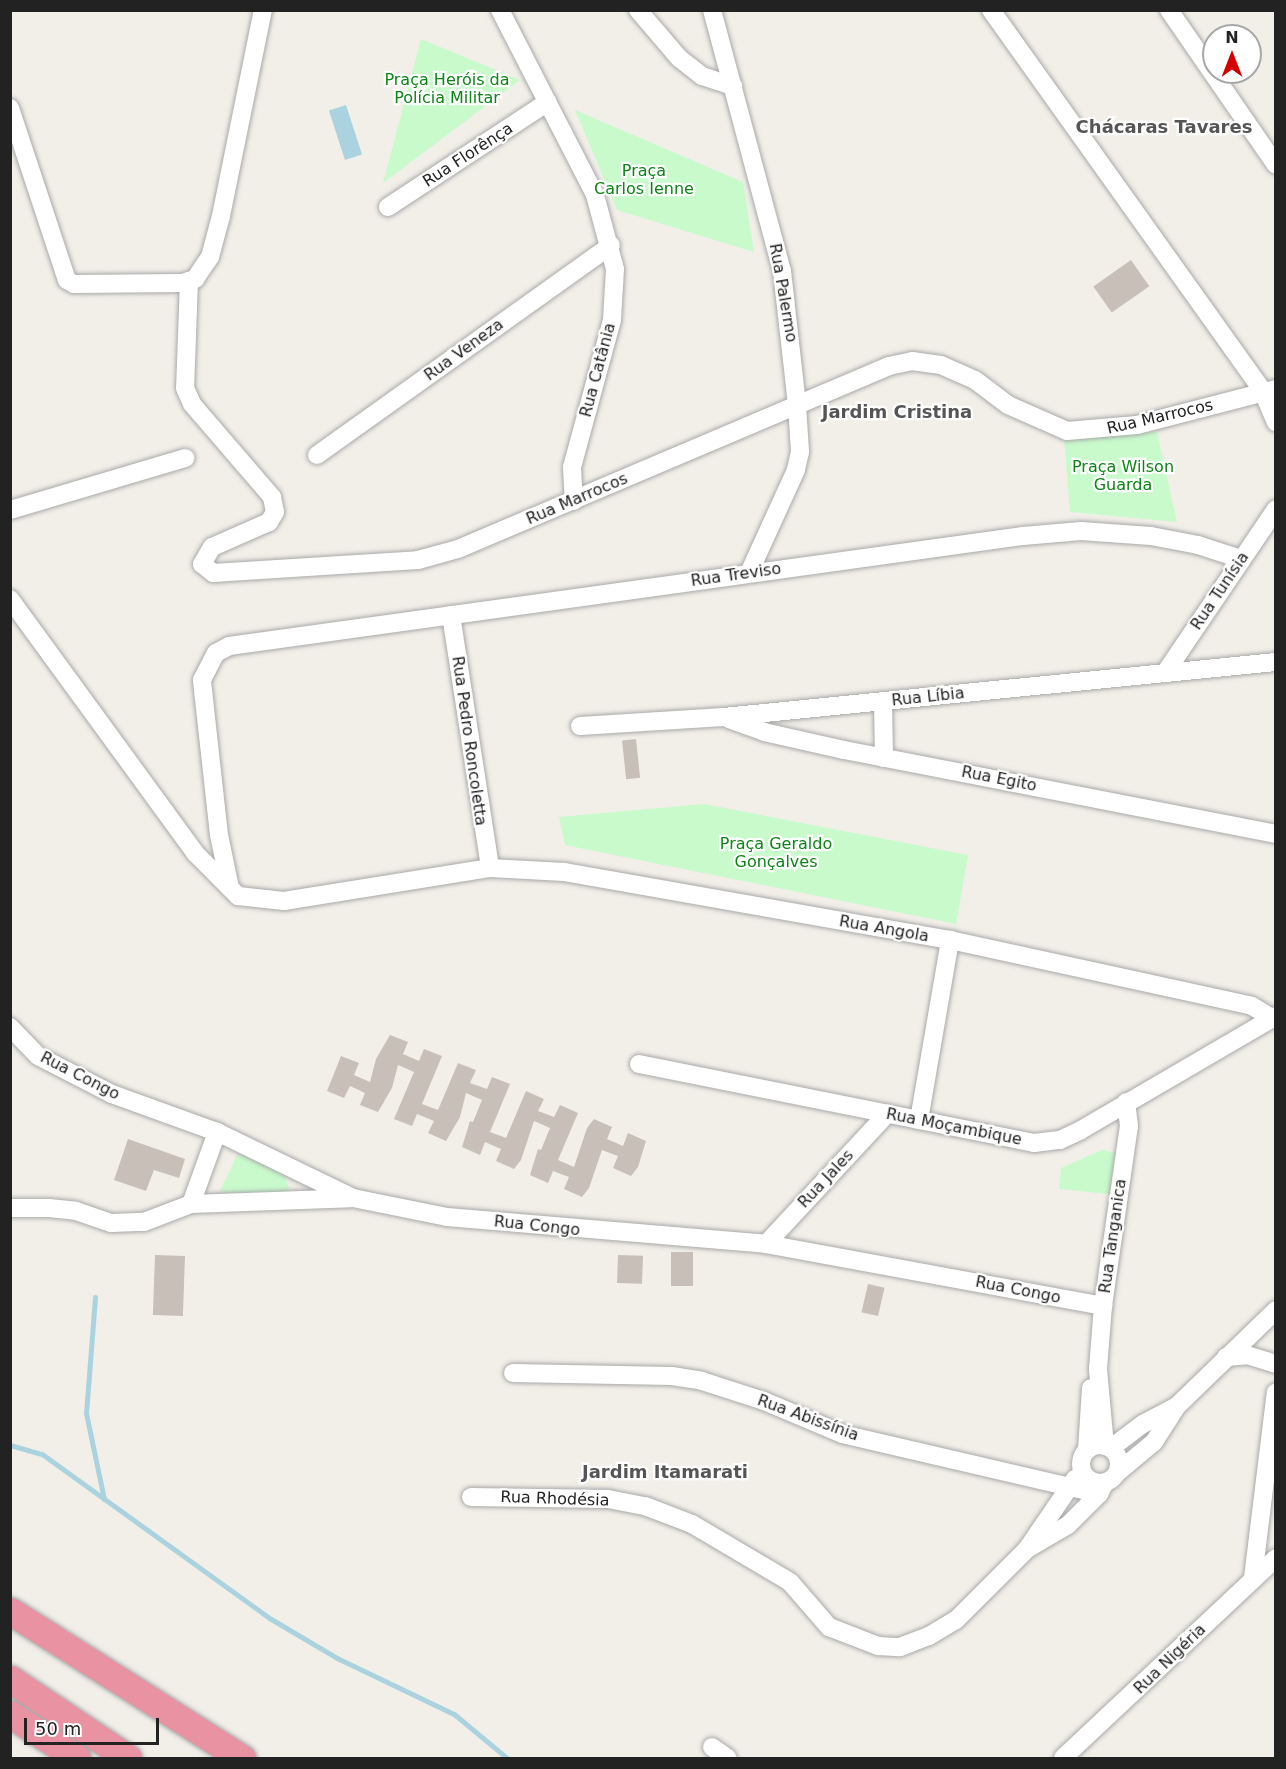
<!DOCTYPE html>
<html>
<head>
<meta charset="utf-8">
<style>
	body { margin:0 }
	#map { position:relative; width:1286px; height:1769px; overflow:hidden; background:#f2efe9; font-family:"DejaVu Sans",sans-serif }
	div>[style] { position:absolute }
	.park>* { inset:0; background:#c8facc }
	.water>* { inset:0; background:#aad3df; transform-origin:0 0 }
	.stream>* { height:5px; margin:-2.5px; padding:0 2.5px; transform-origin:2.5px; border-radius:2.5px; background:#aad3df }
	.building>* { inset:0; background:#c7bfb8; transform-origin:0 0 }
	.roads { filter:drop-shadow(0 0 2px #a9a9a9) drop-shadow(0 0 2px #a9a9a9) }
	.minor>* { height:18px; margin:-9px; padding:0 9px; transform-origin:9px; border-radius:9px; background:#fff }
	.minor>.ring { margin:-9px; padding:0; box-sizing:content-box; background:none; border:18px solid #fff; border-radius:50% }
	.highway>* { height:27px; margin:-13.5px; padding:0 13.5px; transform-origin:13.5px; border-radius:13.5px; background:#e892a2 }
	span { translate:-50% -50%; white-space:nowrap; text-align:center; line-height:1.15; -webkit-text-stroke:4.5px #fff; paint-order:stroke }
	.park-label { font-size:16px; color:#0c8416 }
	.street-label { font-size:16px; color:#222 }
	.neighbourhood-label { font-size:18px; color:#555; font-weight:700 }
	.frame { position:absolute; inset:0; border:12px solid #222; pointer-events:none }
	.north { position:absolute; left:1202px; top:24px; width:60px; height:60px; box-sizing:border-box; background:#fff; border:2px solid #a7a7a7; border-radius:50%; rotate:0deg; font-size:16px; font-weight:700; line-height:24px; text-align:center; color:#222 }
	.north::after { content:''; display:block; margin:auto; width:21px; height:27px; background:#d40000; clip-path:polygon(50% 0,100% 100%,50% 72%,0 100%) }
	.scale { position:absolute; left:24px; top:1718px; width:135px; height:27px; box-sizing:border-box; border:3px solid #222; border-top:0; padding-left:8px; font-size:18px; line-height:21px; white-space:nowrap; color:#222; -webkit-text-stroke:4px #fff; paint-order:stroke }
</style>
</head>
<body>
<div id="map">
	<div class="park">
		<div style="clip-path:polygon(421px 39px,520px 80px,383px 183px)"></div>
		<div style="clip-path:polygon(575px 110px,743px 182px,754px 252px,617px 210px)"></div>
		<div style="clip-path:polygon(1157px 432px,1177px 522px,1070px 512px,1064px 439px)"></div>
		<div style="clip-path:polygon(704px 804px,968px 855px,956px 924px,565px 845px,559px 817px)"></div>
		<div style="clip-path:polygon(1102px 1150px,1116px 1153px,1118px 1195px,1059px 1189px,1061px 1168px)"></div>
		<div style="clip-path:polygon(237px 1155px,249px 1156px,284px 1174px,289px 1188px,285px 1194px,236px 1196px,220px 1191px)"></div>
	</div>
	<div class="water">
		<div style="left:346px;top:105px;width:52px;height:18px;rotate:72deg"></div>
	</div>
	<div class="stream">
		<div style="left:95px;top:1297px;width:116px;rotate:94.4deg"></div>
		<div style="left:86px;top:1413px;width:88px;rotate:78.2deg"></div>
		<div style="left:10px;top:1445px;width:33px;rotate:16deg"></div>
		<div style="left:42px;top:1454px;width:282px;rotate:35.8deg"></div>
		<div style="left:271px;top:1619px;width:77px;rotate:30.6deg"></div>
		<div style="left:337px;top:1658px;width:130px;rotate:25.6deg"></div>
		<div style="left:454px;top:1714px;width:69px;rotate:39.7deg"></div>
	</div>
	<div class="building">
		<div style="left:1131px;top:260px;width:32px;height:46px;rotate:55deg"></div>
		<div style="left:636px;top:739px;width:39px;height:14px;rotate:84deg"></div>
		<div style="clip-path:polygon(390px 1035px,408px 1042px,403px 1054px,419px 1061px,424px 1049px,442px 1056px,422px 1104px,438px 1110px,458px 1063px,476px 1070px,470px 1083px,487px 1089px,492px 1077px,510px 1084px,490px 1132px,506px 1138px,526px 1091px,544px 1099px,538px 1111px,554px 1117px,560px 1105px,578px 1113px,558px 1160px,574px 1167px,587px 1128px,594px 1119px,612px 1127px,607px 1139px,623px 1146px,628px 1133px,646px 1141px,638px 1167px,631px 1176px,613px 1168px,618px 1156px,602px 1150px,589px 1188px,582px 1197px,564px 1189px,569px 1177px,553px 1171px,548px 1183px,530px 1175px,538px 1149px,541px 1150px,550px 1128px,534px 1121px,521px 1160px,514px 1169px,496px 1161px,501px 1149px,485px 1142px,480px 1155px,462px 1147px,470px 1121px,473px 1122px,482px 1100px,466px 1093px,460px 1117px,446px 1141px,428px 1133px,434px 1121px,417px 1114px,412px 1126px,394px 1119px,414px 1072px,398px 1065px,392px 1088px,378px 1112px,360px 1105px,365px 1093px,350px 1086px,344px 1098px,327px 1091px,341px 1056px,359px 1063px,354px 1075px,370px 1082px,376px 1059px)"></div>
		<div style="clip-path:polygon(128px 1139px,185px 1159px,179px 1178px,154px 1170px,146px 1191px,114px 1180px)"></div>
		<div style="left:671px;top:1252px;width:22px;height:34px"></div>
		<div style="left:155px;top:1255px;width:30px;height:60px;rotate:2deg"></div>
		<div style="left:618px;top:1255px;width:25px;height:28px;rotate:2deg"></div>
		<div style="left:868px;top:1284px;width:17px;height:29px;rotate:13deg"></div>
	</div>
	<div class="roads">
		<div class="minor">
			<div style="left:500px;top:10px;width:208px;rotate:62.8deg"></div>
			<div style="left:595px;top:195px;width:77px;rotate:74.9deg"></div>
			<div style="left:615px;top:269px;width:51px;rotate:93.4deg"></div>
			<div style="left:612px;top:320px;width:152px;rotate:105.2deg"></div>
			<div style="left:572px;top:467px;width:34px;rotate:87deg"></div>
			<div style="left:638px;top:10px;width:63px;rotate:49.5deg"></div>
			<div style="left:679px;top:58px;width:29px;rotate:38deg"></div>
			<div style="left:702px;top:76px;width:33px;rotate:18deg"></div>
			<div style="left:712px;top:10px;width:270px;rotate:75deg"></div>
			<div style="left:782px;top:271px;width:135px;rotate:83.6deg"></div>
			<div style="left:797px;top:405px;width:47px;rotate:86.3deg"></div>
			<div style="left:800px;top:452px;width:18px;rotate:103deg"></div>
			<div style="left:796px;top:470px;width:113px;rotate:114.5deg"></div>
			<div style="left:991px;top:10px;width:469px;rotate:54.5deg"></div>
			<div style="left:1263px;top:392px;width:33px;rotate:67deg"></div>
			<div style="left:1169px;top:10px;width:188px;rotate:55.4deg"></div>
			<div style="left:10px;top:108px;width:181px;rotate:71.7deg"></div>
			<div style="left:67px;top:280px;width:8px;rotate:30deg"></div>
			<div style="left:74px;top:284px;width:108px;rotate:-0.5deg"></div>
			<div style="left:182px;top:283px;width:14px;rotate:-17deg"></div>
			<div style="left:195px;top:279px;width:27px;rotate:-56deg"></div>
			<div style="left:210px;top:257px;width:42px;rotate:-75deg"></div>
			<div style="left:221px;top:216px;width:210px;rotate:-78.5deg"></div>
			<div style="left:388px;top:207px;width:191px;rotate:-33.3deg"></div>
			<div style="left:189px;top:281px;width:107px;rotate:92.1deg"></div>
			<div style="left:185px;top:388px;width:17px;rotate:66deg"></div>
			<div style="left:192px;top:404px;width:123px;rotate:49.3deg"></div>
			<div style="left:272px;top:497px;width:15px;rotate:79deg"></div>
			<div style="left:275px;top:512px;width:12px;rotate:121deg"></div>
			<div style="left:269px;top:522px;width:62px;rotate:156.3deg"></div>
			<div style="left:212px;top:547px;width:20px;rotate:120deg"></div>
			<div style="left:202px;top:564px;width:14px;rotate:39deg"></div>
			<div style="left:213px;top:573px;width:205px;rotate:-3.6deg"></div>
			<div style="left:418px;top:560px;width:41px;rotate:-15.4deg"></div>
			<div style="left:458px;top:549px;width:468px;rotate:-23deg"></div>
			<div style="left:889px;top:366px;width:24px;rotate:-12deg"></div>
			<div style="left:912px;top:361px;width:29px;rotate:8deg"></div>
			<div style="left:941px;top:365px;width:37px;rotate:24deg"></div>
			<div style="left:975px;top:380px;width:41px;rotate:37.1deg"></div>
			<div style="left:1008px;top:405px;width:64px;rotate:23.8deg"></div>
			<div style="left:1067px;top:431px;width:70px;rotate:-4.9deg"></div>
			<div style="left:1137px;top:425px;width:144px;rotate:-14.5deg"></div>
			<div style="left:317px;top:455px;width:361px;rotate:-35.5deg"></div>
			<div style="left:10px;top:510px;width:183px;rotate:-16.5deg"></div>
			<div style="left:10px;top:599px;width:314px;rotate:53.9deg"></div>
			<div style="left:195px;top:853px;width:61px;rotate:45deg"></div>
			<div style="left:238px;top:896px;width:46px;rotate:6.2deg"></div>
			<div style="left:284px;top:901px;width:209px;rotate:-9.1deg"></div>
			<div style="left:490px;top:868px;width:74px;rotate:3.1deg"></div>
			<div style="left:564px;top:872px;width:392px;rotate:10deg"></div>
			<div style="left:950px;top:940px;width:309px;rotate:12.3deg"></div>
			<div style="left:1252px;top:1006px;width:23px;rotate:31deg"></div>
			<div style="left:451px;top:615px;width:256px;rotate:81.2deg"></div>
			<div style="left:1165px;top:673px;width:198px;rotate:-55.9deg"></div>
			<div style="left:883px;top:701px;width:57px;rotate:89deg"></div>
			<div style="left:729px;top:719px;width:37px;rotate:20deg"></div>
			<div style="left:764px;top:732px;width:82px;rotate:12.7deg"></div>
			<div style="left:844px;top:750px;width:440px;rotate:11deg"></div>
			<div style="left:580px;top:726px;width:144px;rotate:-3.6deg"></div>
			<div style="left:724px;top:717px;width:555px;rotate:-5.69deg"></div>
			<div style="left:230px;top:888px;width:54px;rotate:-101.7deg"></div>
			<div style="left:219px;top:835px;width:156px;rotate:-96.3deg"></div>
			<div style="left:202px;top:680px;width:30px;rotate:-63deg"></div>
			<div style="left:216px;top:653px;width:15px;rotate:-28deg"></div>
			<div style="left:229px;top:646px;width:802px;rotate:-7.89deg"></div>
			<div style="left:1023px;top:536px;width:58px;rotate:-4.9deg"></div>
			<div style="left:1081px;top:531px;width:70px;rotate:4.1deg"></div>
			<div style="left:1151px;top:536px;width:48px;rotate:10.8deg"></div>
			<div style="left:1198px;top:545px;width:45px;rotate:18deg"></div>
			<div style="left:10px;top:1027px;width:40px;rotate:46deg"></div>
			<div style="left:38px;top:1056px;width:83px;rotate:27.2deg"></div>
			<div style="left:112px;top:1094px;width:112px;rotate:19.9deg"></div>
			<div style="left:217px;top:1132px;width:151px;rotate:25.9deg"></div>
			<div style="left:353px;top:1198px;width:96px;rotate:11.4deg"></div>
			<div style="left:447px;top:1217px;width:320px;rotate:4.8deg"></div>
			<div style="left:766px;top:1244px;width:343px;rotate:10.4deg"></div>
			<div style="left:639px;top:1064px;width:403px;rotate:11.3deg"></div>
			<div style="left:1034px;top:1143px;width:26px;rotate:-7deg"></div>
			<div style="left:1060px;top:1140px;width:23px;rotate:-25deg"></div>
			<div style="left:1081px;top:1130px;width:226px;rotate:-30.3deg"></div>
			<div style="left:919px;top:1120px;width:183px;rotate:-80.2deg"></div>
			<div style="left:191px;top:1204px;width:77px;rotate:-70.1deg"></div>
			<div style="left:10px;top:1208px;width:39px"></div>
			<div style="left:49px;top:1208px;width:27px;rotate:6deg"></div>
			<div style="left:76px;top:1211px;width:37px;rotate:19deg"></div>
			<div style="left:111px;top:1223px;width:33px;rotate:-2deg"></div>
			<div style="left:144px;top:1222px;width:50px;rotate:-21deg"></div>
			<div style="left:191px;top:1204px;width:160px;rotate:-2.1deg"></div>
			<div style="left:766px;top:1244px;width:178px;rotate:-47.1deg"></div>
			<div style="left:1226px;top:1357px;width:21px;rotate:-5deg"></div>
			<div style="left:1247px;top:1355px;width:30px;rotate:17deg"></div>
			<div style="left:513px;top:1373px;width:159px;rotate:1.1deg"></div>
			<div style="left:672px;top:1376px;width:30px;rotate:9deg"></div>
			<div style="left:702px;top:1381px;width:65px;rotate:17.9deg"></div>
			<div style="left:764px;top:1401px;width:85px;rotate:22.9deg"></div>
			<div style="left:842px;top:1434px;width:264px;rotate:13.1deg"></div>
			<div class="ring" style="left:1081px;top:1445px;width:20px;height:20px"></div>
			<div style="left:1105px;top:1446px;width:77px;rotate:-95.2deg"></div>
			<div style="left:1098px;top:1369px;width:63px;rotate:-85.5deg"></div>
			<div style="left:1103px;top:1306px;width:182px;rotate:-81.8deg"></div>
			<div style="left:1129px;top:1126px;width:24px;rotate:-97deg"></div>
			<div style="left:1111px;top:1448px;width:40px;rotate:-37deg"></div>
			<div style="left:1143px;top:1424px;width:38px;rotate:-28deg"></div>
			<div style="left:1087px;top:1450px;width:62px;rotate:-86.3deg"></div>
			<div style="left:1118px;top:1472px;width:47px;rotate:-39.8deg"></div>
			<div style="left:1154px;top:1442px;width:43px;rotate:-57.4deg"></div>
			<div style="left:1177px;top:1406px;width:138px;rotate:-44.1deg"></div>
			<div style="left:471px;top:1497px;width:137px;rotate:0.8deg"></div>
			<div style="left:608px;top:1499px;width:38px;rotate:11deg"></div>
			<div style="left:645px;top:1506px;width:50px;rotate:21deg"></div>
			<div style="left:692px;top:1524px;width:114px;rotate:30.6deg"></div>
			<div style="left:790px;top:1582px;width:60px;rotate:49.1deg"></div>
			<div style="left:829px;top:1627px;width:53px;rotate:21.2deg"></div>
			<div style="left:878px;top:1646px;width:22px;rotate:3deg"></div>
			<div style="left:900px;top:1647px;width:31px;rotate:-21deg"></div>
			<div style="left:929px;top:1636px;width:31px;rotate:-31deg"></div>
			<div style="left:956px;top:1620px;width:100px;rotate:-45deg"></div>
			<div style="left:1027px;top:1549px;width:48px;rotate:-30.3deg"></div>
			<div style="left:1068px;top:1525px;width:44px;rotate:-45deg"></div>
			<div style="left:1099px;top:1494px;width:11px;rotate:-63deg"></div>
			<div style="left:1027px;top:1549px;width:85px;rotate:-55.6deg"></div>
			<div style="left:1253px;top:1578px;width:187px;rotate:-83deg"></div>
			<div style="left:712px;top:1747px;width:19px;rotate:35deg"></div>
			<div style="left:1063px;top:1758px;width:292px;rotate:-43.2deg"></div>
		</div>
		<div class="highway">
			<div style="left:10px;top:1611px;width:275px;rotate:32.4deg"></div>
			<div style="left:10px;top:1679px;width:142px;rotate:33.8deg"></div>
			<div style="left:10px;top:1714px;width:80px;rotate:33.3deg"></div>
		</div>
	</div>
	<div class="park-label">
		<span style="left:447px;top:89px">Praça Heróis da<br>Polícia Militar</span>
		<span style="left:644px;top:180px">Praça<br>Carlos Ienne</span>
		<span style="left:1123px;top:476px">Praça Wilson<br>Guarda</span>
		<span style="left:776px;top:853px">Praça Geraldo<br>Gonçalves</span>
	</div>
	<div class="street-label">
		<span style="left:468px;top:155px;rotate:-33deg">Rua Florênça</span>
		<span style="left:783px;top:293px;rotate:80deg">Rua Palermo</span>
		<span style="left:464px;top:350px;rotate:-36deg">Rua Veneza</span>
		<span style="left:598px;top:370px;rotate:-75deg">Rua Catânia</span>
		<span style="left:1160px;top:417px;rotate:-13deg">Rua Marrocos</span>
		<span style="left:577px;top:499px;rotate:-23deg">Rua Marrocos</span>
		<span style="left:736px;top:575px;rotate:-8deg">Rua Treviso</span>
		<span style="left:1220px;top:591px;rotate:-56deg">Rua Tunísia</span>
		<span style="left:928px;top:697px;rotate:-6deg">Rua Líbia</span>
		<span style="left:469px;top:741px;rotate:82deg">Rua Pedro Roncoletta</span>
		<span style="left:999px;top:779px;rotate:11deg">Rua Egito</span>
		<span style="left:884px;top:929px;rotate:10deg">Rua Angola</span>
		<span style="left:80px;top:1076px;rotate:27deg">Rua Congo</span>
		<span style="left:954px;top:1127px;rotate:11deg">Rua Moçambique</span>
		<span style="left:826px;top:1179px;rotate:-47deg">Rua Jales</span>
		<span style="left:537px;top:1226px;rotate:6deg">Rua Congo</span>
		<span style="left:1113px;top:1236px;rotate:-82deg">Rua Tanganica</span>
		<span style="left:1018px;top:1290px;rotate:11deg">Rua Congo</span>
		<span style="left:808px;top:1418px;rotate:20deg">Rua Abissínia</span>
		<span style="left:555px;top:1499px;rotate:2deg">Rua Rhodésia</span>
		<span style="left:1170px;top:1659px;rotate:-44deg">Rua Nigéria</span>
	</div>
	<div class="neighbourhood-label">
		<span style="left:1164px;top:127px">Chácaras Tavares</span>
		<span style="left:897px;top:412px">Jardim Cristina</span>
		<span style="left:665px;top:1472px">Jardim Itamarati</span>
	</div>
	<div class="frame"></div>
	<div class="north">N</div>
	<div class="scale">50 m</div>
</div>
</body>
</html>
